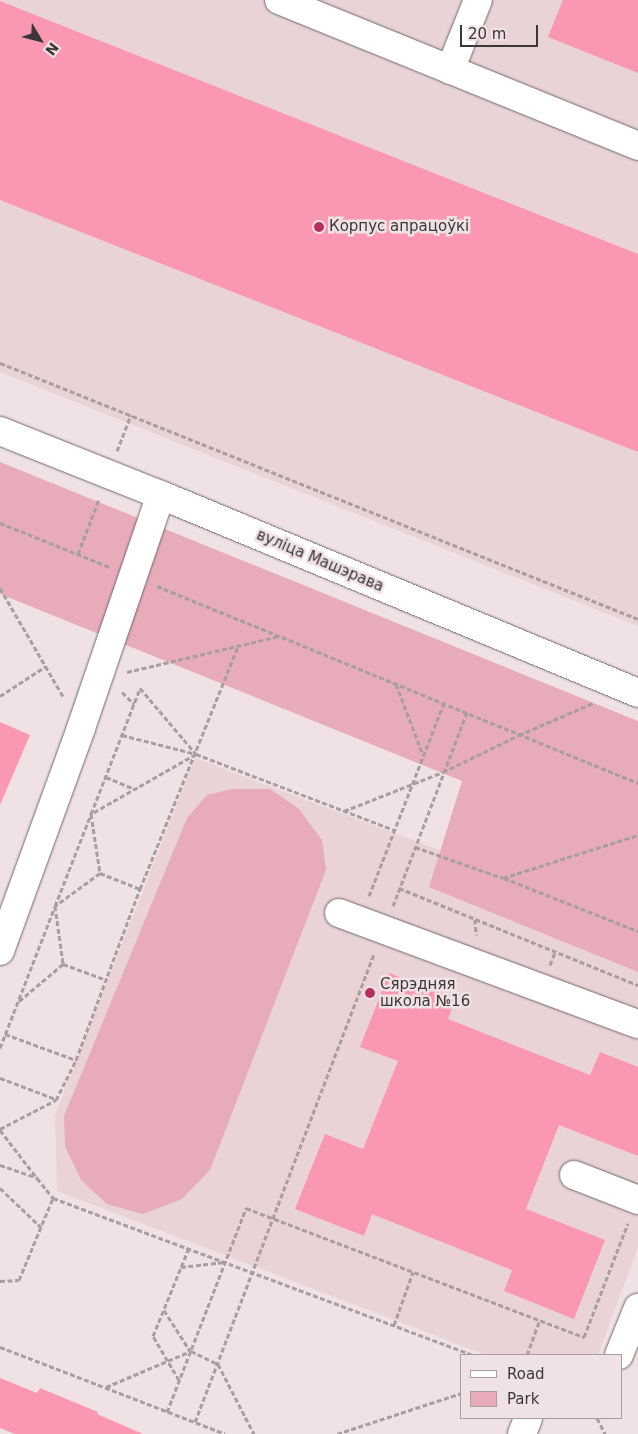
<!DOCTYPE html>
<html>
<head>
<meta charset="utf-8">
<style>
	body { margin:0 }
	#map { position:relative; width:638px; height:1434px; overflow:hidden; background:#f0e2e4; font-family:"DejaVu Sans",sans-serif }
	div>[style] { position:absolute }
	.built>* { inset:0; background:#e9d3d7 }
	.green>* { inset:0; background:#e8abb9 }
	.building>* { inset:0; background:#f998b0 }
	.path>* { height:3px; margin-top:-1.5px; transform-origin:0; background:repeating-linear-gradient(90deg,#a89ea0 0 5px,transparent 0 7.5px) }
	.roads { filter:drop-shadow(0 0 1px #726668) drop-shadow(0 0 1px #726668) }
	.minor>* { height:28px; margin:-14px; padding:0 14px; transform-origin:14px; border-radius:14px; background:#fff }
	.dots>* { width:14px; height:14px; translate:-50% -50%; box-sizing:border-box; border:2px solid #f0e2e4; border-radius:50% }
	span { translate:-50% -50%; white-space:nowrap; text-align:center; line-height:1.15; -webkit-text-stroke:5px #f0e2e4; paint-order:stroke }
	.poi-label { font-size:15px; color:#3b3637 }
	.left { translate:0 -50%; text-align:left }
	.street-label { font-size:15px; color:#3b3637 }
	.legend { position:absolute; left:460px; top:1354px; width:162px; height:65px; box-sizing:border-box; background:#f0e2e4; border:1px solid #a89d9f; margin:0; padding:6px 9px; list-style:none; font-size:15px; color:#3b3637 }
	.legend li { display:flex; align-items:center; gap:10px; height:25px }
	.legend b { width:25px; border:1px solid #a89d9f }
	.north { position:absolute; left:15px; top:15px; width:50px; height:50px; -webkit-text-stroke:4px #f0e2e4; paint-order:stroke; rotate:127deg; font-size:14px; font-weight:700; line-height:20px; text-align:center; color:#3b3637 }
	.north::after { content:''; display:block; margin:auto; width:18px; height:22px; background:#3b3637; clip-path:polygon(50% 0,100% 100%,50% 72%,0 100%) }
	.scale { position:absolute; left:460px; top:25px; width:78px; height:22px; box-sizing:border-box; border:2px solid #3b3637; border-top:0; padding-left:6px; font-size:15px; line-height:18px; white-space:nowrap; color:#3b3637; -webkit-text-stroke:4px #f0e2e4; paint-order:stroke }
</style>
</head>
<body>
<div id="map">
	<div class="built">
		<div style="clip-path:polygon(0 0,638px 0,638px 626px,0 372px)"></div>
		<div style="clip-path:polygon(195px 758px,638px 925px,638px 1247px,598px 1355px,486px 1355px,57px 1191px,55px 1115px)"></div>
	</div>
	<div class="green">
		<div style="clip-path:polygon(0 462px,638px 721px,638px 972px,429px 887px,462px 781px,0 594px)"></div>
		<div style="clip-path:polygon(232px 789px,270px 789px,299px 809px,322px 840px,326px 870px,210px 1170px,182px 1199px,143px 1214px,107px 1204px,81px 1180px,65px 1146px,64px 1116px,187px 818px,207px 795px)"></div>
	</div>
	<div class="building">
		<div style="clip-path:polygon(563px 0,638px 0,638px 73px,548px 37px)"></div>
		<div style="clip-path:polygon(0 1px,638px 254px,638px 452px,0 200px)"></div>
		<div style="clip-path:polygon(0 722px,30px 735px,0 805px)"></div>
		<div style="clip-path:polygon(389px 973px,456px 999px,448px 1019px,590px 1075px,600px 1052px,638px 1067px,638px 1156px,559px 1125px,526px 1209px,605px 1240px,574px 1319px,504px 1291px,512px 1270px,372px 1214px,364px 1236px,295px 1209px,325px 1134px,363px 1149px,398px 1061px,360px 1047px)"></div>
		<div style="clip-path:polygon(0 1378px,37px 1393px,40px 1388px,98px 1412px,97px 1414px,143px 1434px,15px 1434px,0 1428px)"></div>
	</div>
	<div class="path">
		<div style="left:0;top:363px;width:687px;rotate:21.86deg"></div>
		<div style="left:117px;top:451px;width:39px;rotate:-69deg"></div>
		<div style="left:0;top:523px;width:118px;rotate:21.8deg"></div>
		<div style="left:78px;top:554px;width:59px;rotate:-69.1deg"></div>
		<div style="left:157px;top:586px;width:520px;rotate:22.27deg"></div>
		<div style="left:0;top:588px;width:127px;rotate:59.8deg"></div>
		<div style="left:127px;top:672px;width:156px;rotate:-13.3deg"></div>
		<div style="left:396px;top:684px;width:76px;rotate:69.2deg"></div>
		<div style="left:122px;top:692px;width:17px;rotate:45deg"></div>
		<div style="left:0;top:696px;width:55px;rotate:-33.1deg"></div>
		<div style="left:122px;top:735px;width:76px;rotate:14.4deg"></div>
		<div style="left:196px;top:754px;width:212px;rotate:21deg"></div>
		<div style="left:106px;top:777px;width:30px;rotate:23deg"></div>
		<div style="left:344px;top:811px;width:106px;rotate:-21.5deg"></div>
		<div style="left:443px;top:772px;width:85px;rotate:-26deg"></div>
		<div style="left:519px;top:735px;width:81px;rotate:-23.4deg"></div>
		<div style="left:415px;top:847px;width:93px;rotate:19.4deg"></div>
		<div style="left:503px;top:878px;width:142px;rotate:-17.7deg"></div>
		<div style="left:100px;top:873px;width:43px;rotate:21.8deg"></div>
		<div style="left:504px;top:878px;width:144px;rotate:21.6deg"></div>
		<div style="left:399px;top:888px;width:258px;rotate:22.1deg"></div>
		<div style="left:369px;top:896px;width:207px;rotate:-68.8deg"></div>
		<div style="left:393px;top:906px;width:208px;rotate:-69.1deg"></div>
		<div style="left:475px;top:919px;width:16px;rotate:86deg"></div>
		<div style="left:63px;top:964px;width:44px;rotate:20.1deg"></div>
		<div style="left:550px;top:965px;width:14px;rotate:-69deg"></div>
		<div style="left:5px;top:1034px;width:76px;rotate:20.1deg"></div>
		<div style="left:0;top:1048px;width:152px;rotate:-68.8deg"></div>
		<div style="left:55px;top:906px;width:99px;rotate:-68.6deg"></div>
		<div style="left:91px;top:814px;width:135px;rotate:-68.7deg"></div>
		<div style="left:140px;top:688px;width:87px;rotate:49.7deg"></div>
		<div style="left:196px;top:754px;width:121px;rotate:150.3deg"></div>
		<div style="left:91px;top:814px;width:60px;rotate:81.3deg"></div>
		<div style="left:100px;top:873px;width:56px;rotate:143.7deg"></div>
		<div style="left:55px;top:906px;width:59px;rotate:82.1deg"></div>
		<div style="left:63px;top:964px;width:59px;rotate:139.8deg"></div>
		<div style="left:0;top:1078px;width:60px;rotate:20.6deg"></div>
		<div style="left:0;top:1129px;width:63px;rotate:-27.4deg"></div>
		<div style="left:56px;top:1100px;width:45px;rotate:-63.4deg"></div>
		<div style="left:76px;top:1060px;width:183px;rotate:-69.5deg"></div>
		<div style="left:140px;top:889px;width:262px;rotate:-68deg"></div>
		<div style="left:0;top:1130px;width:61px;rotate:52.4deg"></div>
		<div style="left:0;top:1165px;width:39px;rotate:19deg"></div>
		<div style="left:37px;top:1178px;width:26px;rotate:51deg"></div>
		<div style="left:53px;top:1198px;width:448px;rotate:20.5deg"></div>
		<div style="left:0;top:1188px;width:57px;rotate:43.6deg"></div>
		<div style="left:181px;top:1267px;width:44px;rotate:-6.5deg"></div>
		<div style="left:0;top:1281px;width:19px;rotate:-3deg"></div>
		<div style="left:19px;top:1280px;width:89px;rotate:-67.5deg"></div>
		<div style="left:164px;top:1310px;width:49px;rotate:57.6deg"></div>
		<div style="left:394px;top:1325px;width:56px;rotate:-70.3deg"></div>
		<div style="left:0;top:1347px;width:241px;rotate:21.1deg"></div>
		<div style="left:527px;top:1355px;width:37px;rotate:-70deg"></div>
		<div style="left:179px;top:1380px;width:51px;rotate:-120.6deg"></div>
		<div style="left:153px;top:1336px;width:95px;rotate:-67.8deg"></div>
		<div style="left:106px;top:1387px;width:92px;rotate:-23deg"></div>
		<div style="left:191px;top:1351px;width:30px;rotate:26deg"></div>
		<div style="left:218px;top:1364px;width:79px;rotate:62.8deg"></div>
		<div style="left:167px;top:1412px;width:219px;rotate:-68.8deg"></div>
		<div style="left:246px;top:1208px;width:362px;rotate:20.9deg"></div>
		<div style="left:584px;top:1337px;width:122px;rotate:-68.9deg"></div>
		<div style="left:597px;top:1418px;width:18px;rotate:63deg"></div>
		<div style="left:195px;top:1422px;width:501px;rotate:-69.07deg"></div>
		<div style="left:337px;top:1434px;width:132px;rotate:-18.2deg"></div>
	</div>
	<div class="roads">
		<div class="minor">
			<div style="left:279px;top:0;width:388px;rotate:22.1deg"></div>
			<div style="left:450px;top:70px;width:75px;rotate:-68.2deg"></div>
			<div style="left:0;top:431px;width:173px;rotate:21.7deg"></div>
			<div style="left:161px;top:495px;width:516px;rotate:22.54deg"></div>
			<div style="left:339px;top:913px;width:319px;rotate:20.4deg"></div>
			<div style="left:0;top:951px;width:237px;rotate:-70deg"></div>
			<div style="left:81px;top:728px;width:246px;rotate:-71.1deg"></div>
			<div style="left:574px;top:1175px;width:69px;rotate:21.3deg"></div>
			<div style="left:619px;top:1355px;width:51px;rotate:-68deg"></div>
			<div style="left:522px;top:1434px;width:17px;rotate:-69deg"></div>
		</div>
	</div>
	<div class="dots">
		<div style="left:319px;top:227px;background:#ba2d60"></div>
		<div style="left:370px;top:993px;background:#ba2d60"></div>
	</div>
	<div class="poi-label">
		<span class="left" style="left:329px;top:227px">Корпус апрацоўкі</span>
		<span class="left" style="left:380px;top:993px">Сярэдняя<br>школа №16</span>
	</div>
	<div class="street-label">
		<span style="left:320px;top:561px;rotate:23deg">вуліца Машэрава</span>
	</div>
	<ul class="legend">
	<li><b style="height:6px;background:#fff"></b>Road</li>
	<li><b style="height:14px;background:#e8abb9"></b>Park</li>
	</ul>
	<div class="north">N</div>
	<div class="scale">20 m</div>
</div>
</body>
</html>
